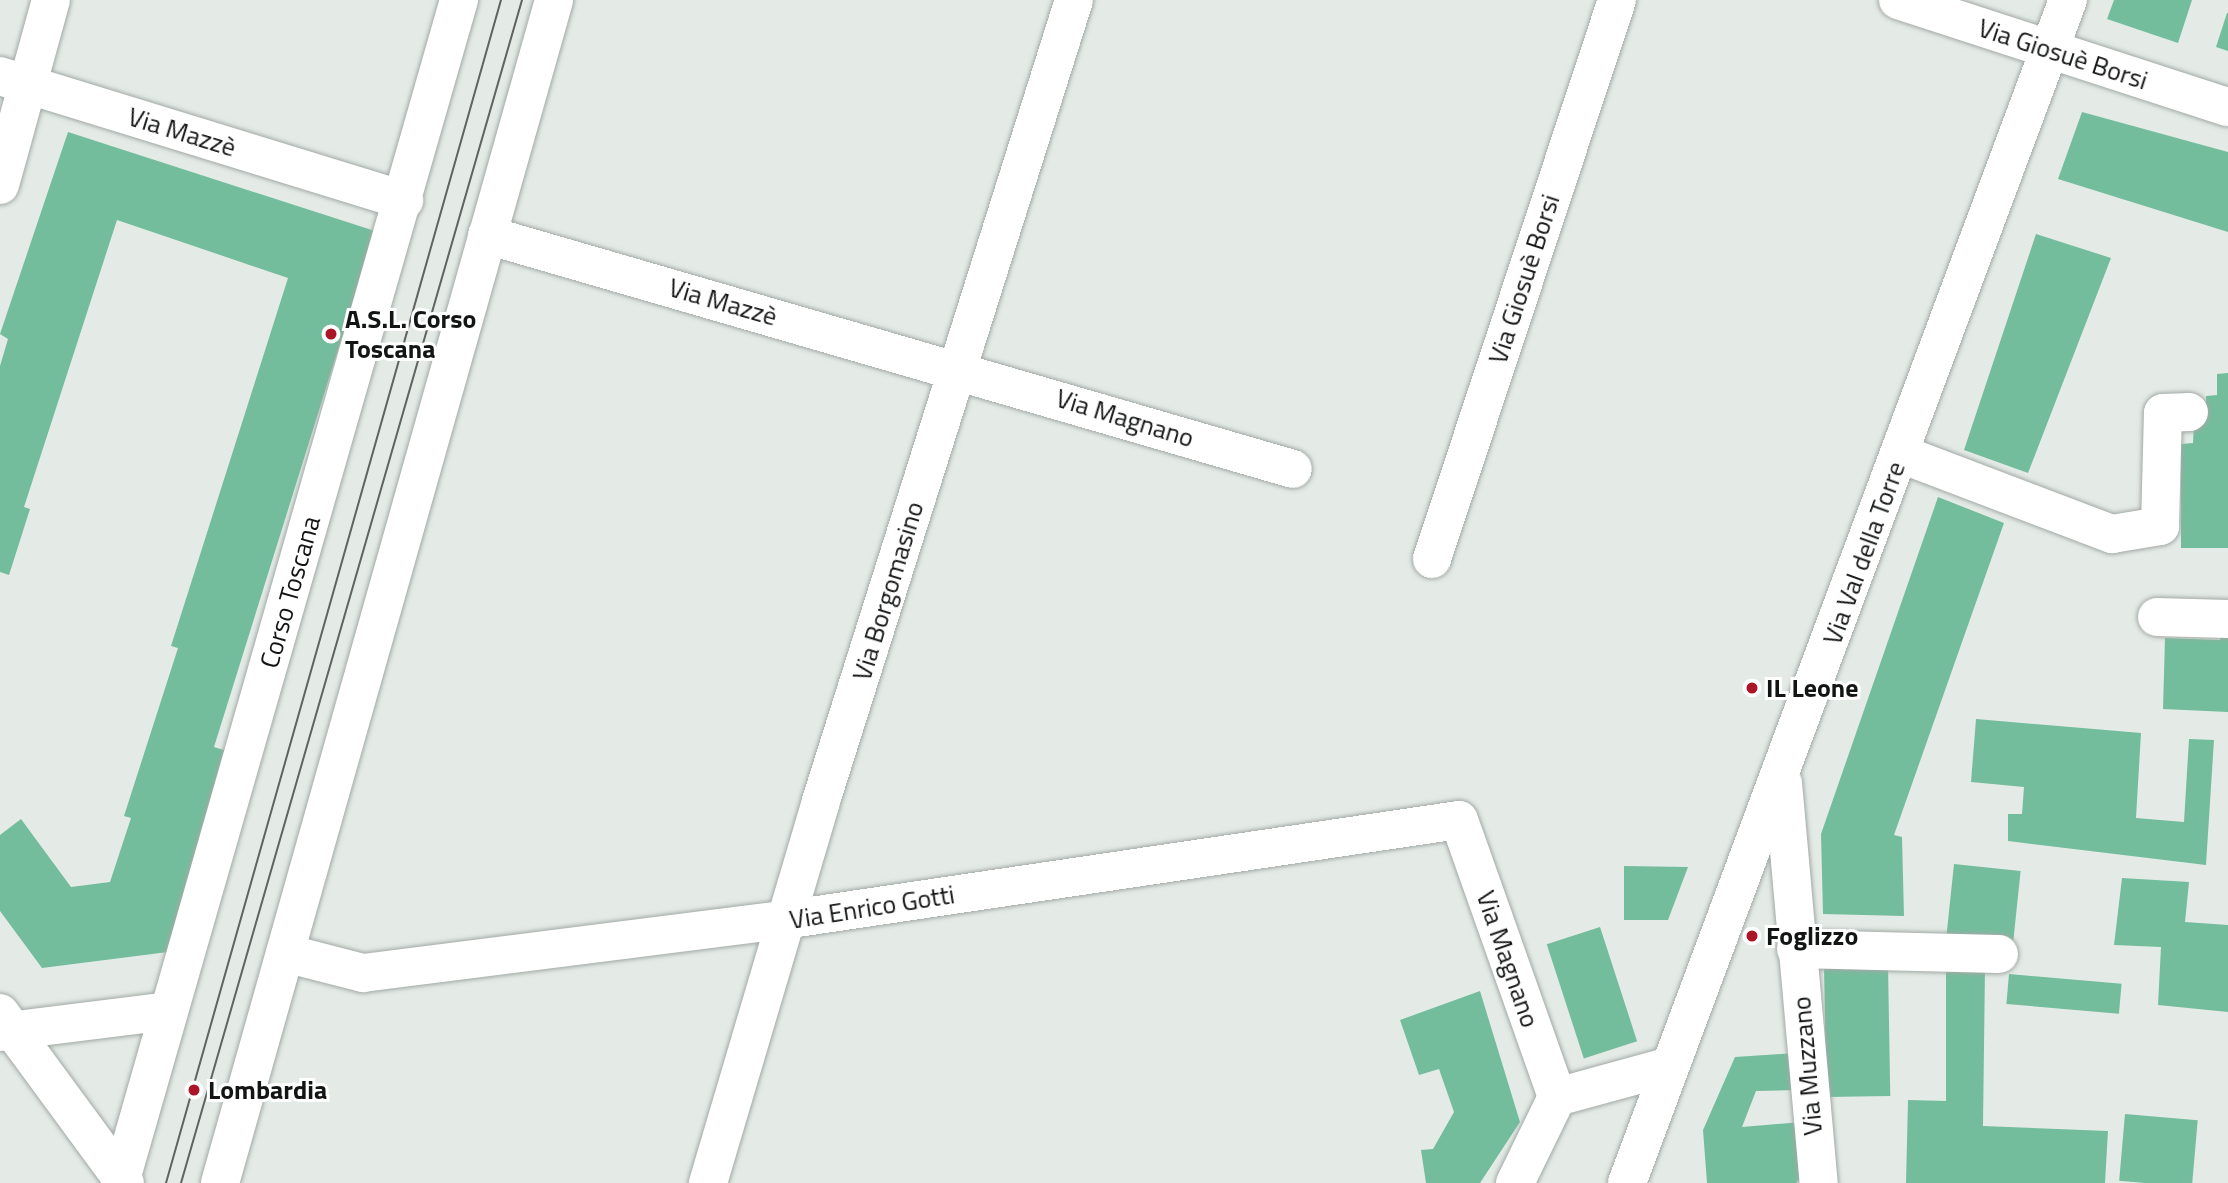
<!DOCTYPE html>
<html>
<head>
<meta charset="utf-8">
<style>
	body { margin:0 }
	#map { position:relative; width:2228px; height:1183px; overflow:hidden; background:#e4ebe7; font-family:"Titillium Web",sans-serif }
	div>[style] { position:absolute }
	.building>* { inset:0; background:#73bd9c; transform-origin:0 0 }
	.roads { filter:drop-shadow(0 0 2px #a2a9a5) drop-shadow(0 0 2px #a2a9a5) }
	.minor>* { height:38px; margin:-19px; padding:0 19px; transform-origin:19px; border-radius:19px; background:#fff }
	.tram>* { height:2px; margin:-1px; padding:0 1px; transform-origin:1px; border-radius:1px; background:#5f6361 }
	.dots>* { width:19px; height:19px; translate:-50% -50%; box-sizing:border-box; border:4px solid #fff; border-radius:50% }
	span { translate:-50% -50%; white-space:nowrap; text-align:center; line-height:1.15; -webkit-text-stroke:6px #fff; paint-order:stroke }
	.street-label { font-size:26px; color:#131514 }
	.poi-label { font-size:26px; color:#131514; font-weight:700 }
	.left { translate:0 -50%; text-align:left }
</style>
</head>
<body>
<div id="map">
	<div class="building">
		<div style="clip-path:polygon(2114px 0,2192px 0,2178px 43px,2107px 19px)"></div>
		<div style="clip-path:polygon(2227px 13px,2228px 13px,2228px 51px,2216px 47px)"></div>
		<div style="clip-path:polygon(2082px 112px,2228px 152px,2228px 232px,2058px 179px)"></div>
		<div style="clip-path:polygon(68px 132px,375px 231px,214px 747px,227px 751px,168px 952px,42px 968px,0 911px,0 835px,21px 819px,71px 887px,110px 882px,131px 818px,124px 816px,178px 648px,171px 646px,288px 278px,117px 220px,24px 507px,30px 509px,9px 575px,0 572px,0 366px,8px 339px,0 334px)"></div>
		<div style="clip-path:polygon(2036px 234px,2111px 258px,2028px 473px,1964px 450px)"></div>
		<div style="clip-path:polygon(2228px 373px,2228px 548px,2181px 548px,2181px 444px,2193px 443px,2194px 421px,2206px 421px,2206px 396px,2217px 395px,2217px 374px)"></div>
		<div style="clip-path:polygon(1938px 497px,2004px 523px,1894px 835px,1902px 837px,1904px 916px,1823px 914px,1821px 834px)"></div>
		<div style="clip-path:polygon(2223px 628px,2228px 628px,2228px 712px,2163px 709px,2165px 638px,2220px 640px)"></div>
		<div style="clip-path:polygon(1976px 719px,2141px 733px,2136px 818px,2184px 822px,2189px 739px,2214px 740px,2206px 865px,2008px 841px,2008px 814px,2022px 814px,2024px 787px,1971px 782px)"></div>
		<div style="left:1954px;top:864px;width:67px;height:73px;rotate:6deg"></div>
		<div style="clip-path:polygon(1624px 866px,1688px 867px,1668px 920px,1624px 920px)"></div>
		<div style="clip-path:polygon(2122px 878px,2189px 882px,2185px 922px,2228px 925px,2228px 1012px,2158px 1005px,2161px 947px,2114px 945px)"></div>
		<div style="left:1600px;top:927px;width:120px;height:56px;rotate:72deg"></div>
		<div style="left:1888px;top:965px;width:131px;height:64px;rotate:89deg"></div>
		<div style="clip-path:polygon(1946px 966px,1985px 968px,1983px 1126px,2108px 1131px,2105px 1183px,1906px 1183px,1908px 1100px,1946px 1101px)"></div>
		<div style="left:2009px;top:974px;width:113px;height:30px;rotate:5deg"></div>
		<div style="clip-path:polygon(1480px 991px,1520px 1122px,1480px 1183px,1426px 1183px,1421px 1150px,1433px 1149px,1454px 1112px,1439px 1069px,1419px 1075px,1400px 1020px)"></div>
		<div style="clip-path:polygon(1796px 1053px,1798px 1090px,1756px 1091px,1742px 1127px,1802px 1122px,1806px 1172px,1796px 1183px,1707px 1183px,1703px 1130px,1735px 1057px)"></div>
		<div style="left:2125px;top:1114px;width:73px;height:67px;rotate:5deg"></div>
	</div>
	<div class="roads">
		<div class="minor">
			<div style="left:1898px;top:0;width:347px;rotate:18deg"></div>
			<div style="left:0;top:76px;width:423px;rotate:17.1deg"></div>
			<div style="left:0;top:185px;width:192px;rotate:-74.6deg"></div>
			<div style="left:487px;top:235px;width:839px;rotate:16.19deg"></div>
			<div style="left:1901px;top:454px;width:226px;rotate:20.8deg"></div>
			<div style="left:2112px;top:534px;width:49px;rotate:-9.5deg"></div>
			<div style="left:2160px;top:526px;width:113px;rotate:-88.5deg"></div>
			<div style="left:2163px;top:413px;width:26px;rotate:-2deg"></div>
			<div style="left:1432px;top:559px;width:589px;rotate:-71.69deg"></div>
			<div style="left:2157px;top:617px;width:71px;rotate:1.6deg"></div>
			<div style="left:1783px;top:783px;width:402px;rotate:84.9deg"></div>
			<div style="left:1796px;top:949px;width:203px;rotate:1.4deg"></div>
			<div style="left:285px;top:953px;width:81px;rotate:14.4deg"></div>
			<div style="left:363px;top:973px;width:424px;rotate:-7.2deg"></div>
			<div style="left:784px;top:920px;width:682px;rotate:-8.43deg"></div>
			<div style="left:1459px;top:820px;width:294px;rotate:70.5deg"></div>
			<div style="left:1557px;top:1097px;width:96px;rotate:116deg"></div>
			<div style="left:0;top:1013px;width:211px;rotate:53.7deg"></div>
			<div style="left:0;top:1032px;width:170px;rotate:-7.1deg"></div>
			<div style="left:1557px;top:1097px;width:114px;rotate:-15.3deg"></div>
			<div style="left:120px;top:1183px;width:1231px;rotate:-74.01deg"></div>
			<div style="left:220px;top:1183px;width:1229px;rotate:-74.23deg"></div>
			<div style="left:708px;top:1183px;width:398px;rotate:-73.5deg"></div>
			<div style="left:821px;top:801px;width:840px;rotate:-72.47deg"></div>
			<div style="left:1627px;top:1183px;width:1263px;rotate:-69.56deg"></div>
		</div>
	</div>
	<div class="tram">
		<div style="left:166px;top:1183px;width:1230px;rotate:-74.19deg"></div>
		<div style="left:181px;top:1183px;width:1231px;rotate:-73.92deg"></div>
	</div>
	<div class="dots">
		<div style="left:331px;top:334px;background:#aa1527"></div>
		<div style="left:1752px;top:688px;background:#aa1527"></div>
		<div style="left:1752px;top:936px;background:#aa1527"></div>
		<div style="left:194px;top:1090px;background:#aa1527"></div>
	</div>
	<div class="street-label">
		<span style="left:2063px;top:54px;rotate:18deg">Via Giosuè Borsi</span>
		<span style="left:182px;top:132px;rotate:17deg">Via Mazzè</span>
		<span style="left:1524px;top:279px;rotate:-72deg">Via Giosuè Borsi</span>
		<span style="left:723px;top:302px;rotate:16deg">Via Mazzè</span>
		<span style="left:1125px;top:418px;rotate:17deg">Via Magnano</span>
		<span style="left:1864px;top:553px;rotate:-70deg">Via Val della Torre</span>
		<span style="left:888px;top:591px;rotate:-73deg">Via Borgomasino</span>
		<span style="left:290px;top:592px;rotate:-74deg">Corso Toscana</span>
		<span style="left:872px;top:907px;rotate:-9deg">Via Enrico Gotti</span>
		<span style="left:1508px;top:959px;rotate:71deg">Via Magnano</span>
		<span style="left:1807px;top:1066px;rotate:-95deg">Via Muzzano</span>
	</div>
	<div class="poi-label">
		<span class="left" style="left:345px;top:334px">A.S.L. Corso<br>Toscana</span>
		<span class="left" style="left:1766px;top:688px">IL Leone</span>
		<span class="left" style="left:1766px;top:936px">Foglizzo</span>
		<span class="left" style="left:208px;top:1090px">Lombardia</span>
	</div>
</div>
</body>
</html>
